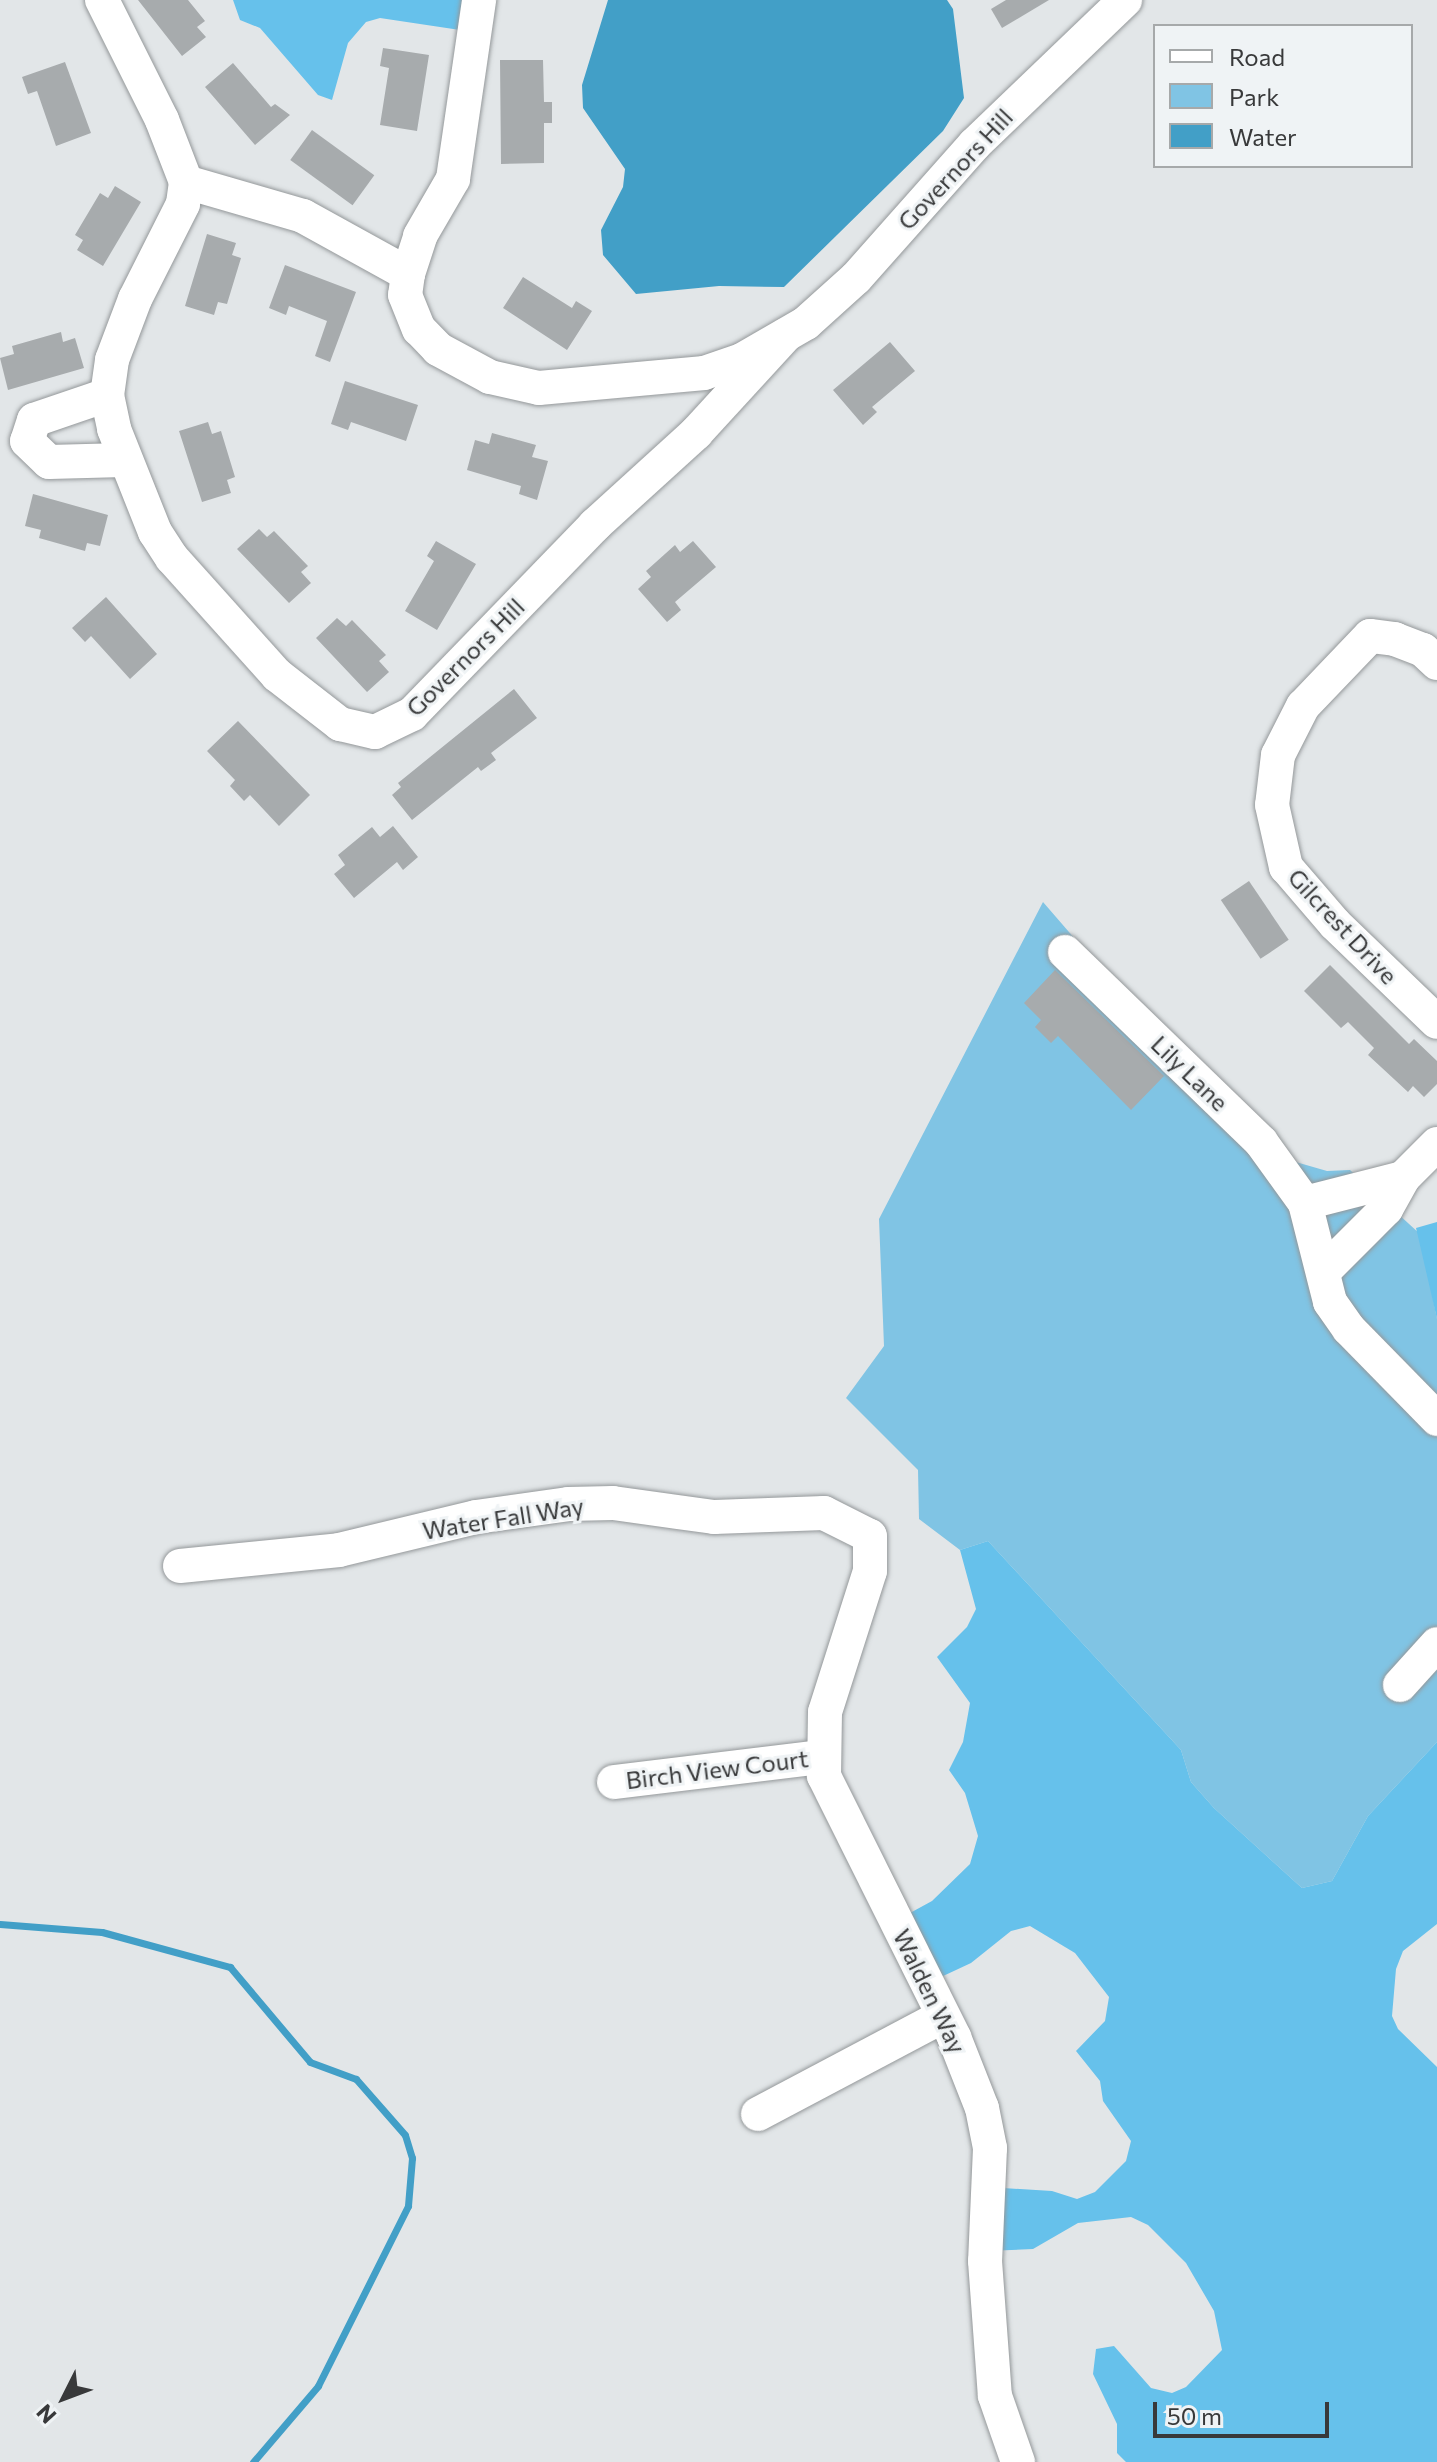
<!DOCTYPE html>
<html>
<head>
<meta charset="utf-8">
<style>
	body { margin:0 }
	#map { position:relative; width:1437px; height:2462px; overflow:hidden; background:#e2e6e8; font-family:Commissioner,sans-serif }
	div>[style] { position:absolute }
	.green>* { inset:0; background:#80c4e4 }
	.forest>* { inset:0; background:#66c1eb }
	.water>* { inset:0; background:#429fc7 }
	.stream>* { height:7px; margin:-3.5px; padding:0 3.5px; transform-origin:3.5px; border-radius:3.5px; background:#429fc7 }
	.building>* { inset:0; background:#a7abad; transform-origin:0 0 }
	.roads { filter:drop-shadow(0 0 2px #94989a) drop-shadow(0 0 2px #94989a) }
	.minor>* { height:34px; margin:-17px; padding:0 17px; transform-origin:17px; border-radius:17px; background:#fff }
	span { translate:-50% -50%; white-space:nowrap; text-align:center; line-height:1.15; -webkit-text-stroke:6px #eff3f5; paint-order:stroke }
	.street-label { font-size:24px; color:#38393a }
	.legend { position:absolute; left:1153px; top:24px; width:260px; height:144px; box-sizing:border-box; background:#eff3f5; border:2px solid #a6a9aa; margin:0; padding:10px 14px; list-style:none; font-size:24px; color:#38393a }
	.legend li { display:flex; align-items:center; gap:16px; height:40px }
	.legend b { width:40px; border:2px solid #a6a9aa }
	.north { position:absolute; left:24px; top:2358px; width:80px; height:80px; -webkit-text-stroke:6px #eff3f5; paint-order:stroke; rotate:228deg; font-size:22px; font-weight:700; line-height:32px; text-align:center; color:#38393a }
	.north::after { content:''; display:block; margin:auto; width:28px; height:36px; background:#38393a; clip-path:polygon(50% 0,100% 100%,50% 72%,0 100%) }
	.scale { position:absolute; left:1153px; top:2402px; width:176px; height:36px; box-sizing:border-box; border:4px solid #38393a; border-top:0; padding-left:10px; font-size:24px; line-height:28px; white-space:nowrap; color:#38393a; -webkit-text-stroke:6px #eff3f5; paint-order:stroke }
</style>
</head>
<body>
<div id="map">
	<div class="green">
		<div style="clip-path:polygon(1043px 902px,1223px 1110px,1275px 1156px,1327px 1171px,1350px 1170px,1420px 1234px,1437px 1319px,1437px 1742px,1368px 1816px,1332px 1881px,1302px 1888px,1214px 1808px,1191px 1782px,1181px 1750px,988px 1541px,960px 1550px,919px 1519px,918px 1470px,846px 1398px,884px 1346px,879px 1219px)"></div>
	</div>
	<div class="forest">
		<div style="clip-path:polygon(233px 0,464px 0,460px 30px,380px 18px,366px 22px,348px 43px,332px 100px,318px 95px,260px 28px,240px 20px)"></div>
		<div style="clip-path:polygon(1437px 1222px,1437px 1319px,1416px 1228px)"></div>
		<div style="clip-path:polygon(988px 1541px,1181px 1750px,1191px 1782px,1214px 1808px,1302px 1888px,1332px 1881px,1368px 1816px,1437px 1742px,1437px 1924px,1403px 1951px,1396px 1969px,1392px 2016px,1398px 2029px,1437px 2067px,1437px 2462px,1126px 2462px,1117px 2453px,1117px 2424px,1093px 2374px,1096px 2349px,1114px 2346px,1151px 2388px,1172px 2393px,1186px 2387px,1222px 2350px,1214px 2311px,1186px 2263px,1148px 2225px,1131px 2217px,1078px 2223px,1033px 2249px,985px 2251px,988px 2187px,1052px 2191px,1077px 2199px,1095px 2192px,1126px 2161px,1131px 2141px,1103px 2101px,1100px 2081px,1076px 2051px,1105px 2021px,1109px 1997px,1075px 1953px,1030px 1926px,1011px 1931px,971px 1963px,926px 1984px,899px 1919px,932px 1901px,970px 1864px,978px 1836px,965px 1793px,949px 1770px,963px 1742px,970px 1703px,937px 1657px,967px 1627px,976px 1609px,960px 1550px)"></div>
	</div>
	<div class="water">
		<div style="clip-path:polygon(608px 0,947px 0,953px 9px,964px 98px,943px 131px,784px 287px,719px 286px,636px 294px,603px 255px,601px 230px,623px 187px,625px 169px,583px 108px,582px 85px)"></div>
	</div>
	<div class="stream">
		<div style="left:0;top:1924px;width:102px;rotate:4.5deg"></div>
		<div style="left:102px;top:1932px;width:133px;rotate:15.3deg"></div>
		<div style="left:230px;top:1967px;width:124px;rotate:49.9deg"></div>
		<div style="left:310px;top:2062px;width:49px;rotate:20.3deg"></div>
		<div style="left:356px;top:2079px;width:74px;rotate:48.8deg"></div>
		<div style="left:405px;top:2135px;width:24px;rotate:73deg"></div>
		<div style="left:412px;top:2158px;width:48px;rotate:94.8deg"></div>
		<div style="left:408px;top:2206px;width:201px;rotate:116.6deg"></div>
		<div style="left:318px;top:2386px;width:100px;rotate:130.5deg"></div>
	</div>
	<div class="building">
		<div style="clip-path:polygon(138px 0,188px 0,205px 21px,197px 27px,206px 37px,182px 56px)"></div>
		<div style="clip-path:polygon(1006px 0,1049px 0,1002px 28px,991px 9px)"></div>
		<div style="clip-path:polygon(383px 48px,429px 55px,417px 131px,380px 125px,389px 68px,380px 66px)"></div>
		<div style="clip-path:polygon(500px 60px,543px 60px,544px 102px,552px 102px,552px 123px,544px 123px,544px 163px,501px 164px)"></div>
		<div style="clip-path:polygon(65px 62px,91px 133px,56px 146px,37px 91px,28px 94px,22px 77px)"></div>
		<div style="clip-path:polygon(233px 63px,271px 107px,275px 104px,290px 115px,255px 145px,205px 87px)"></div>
		<div style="left:312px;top:130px;width:77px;height:37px;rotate:36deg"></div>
		<div style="clip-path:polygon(115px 186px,141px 202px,103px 266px,77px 250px,83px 240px,75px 235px,100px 193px,108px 198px)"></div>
		<div style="clip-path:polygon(207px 234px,236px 243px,232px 255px,241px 258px,227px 304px,218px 302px,214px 315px,185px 306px)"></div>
		<div style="clip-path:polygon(285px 265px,356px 292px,330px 362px,315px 356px,327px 321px,289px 306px,286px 315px,269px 308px)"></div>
		<div style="clip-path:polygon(523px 277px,572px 308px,576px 301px,592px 311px,567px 350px,503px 308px)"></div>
		<div style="clip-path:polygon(61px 332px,63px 342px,75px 338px,84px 368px,8px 390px,0 358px,14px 354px,12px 346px)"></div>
		<div style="clip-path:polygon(890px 342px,915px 371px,872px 407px,877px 412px,863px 425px,833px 390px)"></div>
		<div style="clip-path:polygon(345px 381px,418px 405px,406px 441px,351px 422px,348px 430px,331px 424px)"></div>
		<div style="clip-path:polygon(208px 422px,212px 434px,221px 431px,235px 477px,227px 480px,231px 493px,202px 502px,179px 431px)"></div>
		<div style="clip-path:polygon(492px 433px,536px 445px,532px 457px,548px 461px,537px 500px,519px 494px,521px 486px,467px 470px,475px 440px,489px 444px)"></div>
		<div style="clip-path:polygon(33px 494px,108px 515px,100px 546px,87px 543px,85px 551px,39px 538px,41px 530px,25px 526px)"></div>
		<div style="clip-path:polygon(259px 529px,267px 537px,274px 531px,308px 566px,301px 572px,311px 583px,289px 603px,237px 549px)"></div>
		<div style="clip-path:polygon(436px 541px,476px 564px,437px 630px,405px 611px,434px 561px,427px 556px)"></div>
		<div style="clip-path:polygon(693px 541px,716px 567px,675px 602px,681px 610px,667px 622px,638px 589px,651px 577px,646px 571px,675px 545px,680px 552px)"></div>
		<div style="clip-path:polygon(106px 597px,157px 654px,130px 679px,91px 636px,85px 642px,72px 628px)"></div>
		<div style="clip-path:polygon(337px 618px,346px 626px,352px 620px,386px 655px,379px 661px,389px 672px,367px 692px,316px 638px)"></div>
		<div style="clip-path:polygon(514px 689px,537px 718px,491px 753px,496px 760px,481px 771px,478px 767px,412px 820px,392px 795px,401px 787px,398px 783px)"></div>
		<div style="clip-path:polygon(238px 721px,310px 795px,279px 826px,250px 795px,244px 801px,230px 786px,235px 780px,207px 751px)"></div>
		<div style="clip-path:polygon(393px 826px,418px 857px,403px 870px,397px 862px,354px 898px,334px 874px,345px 865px,338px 855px,372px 827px,380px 837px)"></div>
		<div style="left:1249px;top:881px;width:71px;height:34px;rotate:56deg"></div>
		<div style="clip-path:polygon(1330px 965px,1409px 1044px,1414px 1039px,1437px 1061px,1437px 1084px,1424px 1097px,1413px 1086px,1408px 1092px,1368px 1055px,1374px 1048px,1348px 1022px,1341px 1028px,1304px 991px)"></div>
		<div style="clip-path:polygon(1055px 970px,1164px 1076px,1131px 1110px,1058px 1036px,1051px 1043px,1035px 1027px,1041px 1020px,1024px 1003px)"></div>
	</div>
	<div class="roads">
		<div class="minor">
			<div style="left:102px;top:0;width:134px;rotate:63.4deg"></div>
			<div style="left:162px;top:120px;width:66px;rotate:68.8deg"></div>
			<div style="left:186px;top:182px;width:22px;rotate:98deg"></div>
			<div style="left:183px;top:204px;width:106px;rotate:116.8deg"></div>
			<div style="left:135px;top:299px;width:65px;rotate:110.7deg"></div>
			<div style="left:112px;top:360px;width:35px;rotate:98deg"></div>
			<div style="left:107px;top:395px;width:35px;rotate:78deg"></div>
			<div style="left:114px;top:429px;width:111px;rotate:68.3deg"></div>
			<div style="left:155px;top:532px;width:31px;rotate:57deg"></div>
			<div style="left:172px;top:558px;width:157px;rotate:48.1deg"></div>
			<div style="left:277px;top:675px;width:80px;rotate:37.9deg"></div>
			<div style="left:340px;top:724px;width:36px;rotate:13deg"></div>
			<div style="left:375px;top:732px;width:41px;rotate:-25.9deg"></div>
			<div style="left:412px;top:714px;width:263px;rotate:-45.9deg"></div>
			<div style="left:595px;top:525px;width:137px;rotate:-42.3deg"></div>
			<div style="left:696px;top:433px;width:132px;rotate:-47.5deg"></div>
			<div style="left:186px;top:182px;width:122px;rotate:16.2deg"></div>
			<div style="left:303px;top:216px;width:120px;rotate:28.9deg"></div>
			<div style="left:408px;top:274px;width:21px;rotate:98deg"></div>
			<div style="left:405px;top:295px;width:37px;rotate:68deg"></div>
			<div style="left:419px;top:329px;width:28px;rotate:46deg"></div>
			<div style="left:438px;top:349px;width:59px;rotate:28.3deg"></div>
			<div style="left:490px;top:377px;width:50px;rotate:12.7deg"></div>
			<div style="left:539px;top:388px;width:166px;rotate:-5.2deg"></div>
			<div style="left:704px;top:373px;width:40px;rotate:-18.9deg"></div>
			<div style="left:742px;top:360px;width:74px;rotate:-30deg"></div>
			<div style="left:806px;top:323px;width:67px;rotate:-42deg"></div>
			<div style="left:856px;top:278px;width:179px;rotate:-48.4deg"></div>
			<div style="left:975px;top:144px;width:208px;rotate:-43.8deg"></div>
			<div style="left:408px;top:274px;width:40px;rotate:-72deg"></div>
			<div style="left:420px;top:236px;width:66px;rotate:-59.9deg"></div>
			<div style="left:453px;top:179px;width:181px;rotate:-81.7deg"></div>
			<div style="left:107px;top:395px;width:77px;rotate:161.1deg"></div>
			<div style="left:34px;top:420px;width:22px;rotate:108deg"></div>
			<div style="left:27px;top:441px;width:30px;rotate:44deg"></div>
			<div style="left:49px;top:462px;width:75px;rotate:-1.5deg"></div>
			<div style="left:1437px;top:663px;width:19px;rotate:-137deg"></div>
			<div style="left:1423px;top:650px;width:30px;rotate:-159deg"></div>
			<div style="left:1395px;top:639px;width:25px;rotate:-173deg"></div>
			<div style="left:1370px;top:636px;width:97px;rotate:133.7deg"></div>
			<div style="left:1303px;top:706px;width:55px;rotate:117deg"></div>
			<div style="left:1278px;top:755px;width:50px;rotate:96.8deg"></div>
			<div style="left:1272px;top:805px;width:64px;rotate:77.3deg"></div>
			<div style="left:1286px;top:867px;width:75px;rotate:49.3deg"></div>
			<div style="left:1335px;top:924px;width:141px;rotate:43.9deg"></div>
			<div style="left:1065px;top:952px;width:273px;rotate:44.1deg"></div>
			<div style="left:1261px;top:1142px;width:75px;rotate:54.2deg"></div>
			<div style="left:1305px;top:1203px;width:102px;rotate:75.8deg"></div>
			<div style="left:1330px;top:1302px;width:33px;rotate:55deg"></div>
			<div style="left:1349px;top:1329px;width:126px;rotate:45.6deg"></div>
			<div style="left:1305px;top:1203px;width:101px;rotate:-14.3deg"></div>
			<div style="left:1324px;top:1271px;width:88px;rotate:-45deg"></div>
			<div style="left:1386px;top:1209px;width:35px;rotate:-61deg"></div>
			<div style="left:1403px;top:1178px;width:48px;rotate:-45deg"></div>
			<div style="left:180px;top:1566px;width:160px;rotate:-5.7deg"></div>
			<div style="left:339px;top:1550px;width:141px;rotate:-13.5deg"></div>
			<div style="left:476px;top:1517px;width:93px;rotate:-8deg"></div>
			<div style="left:568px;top:1504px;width:45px;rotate:-1.3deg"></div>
			<div style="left:613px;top:1503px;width:102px;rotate:7.9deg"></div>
			<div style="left:714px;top:1517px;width:110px;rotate:-2.1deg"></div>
			<div style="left:824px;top:1513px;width:51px;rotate:26.6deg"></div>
			<div style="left:870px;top:1536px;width:35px;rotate:90deg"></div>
			<div style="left:870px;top:1571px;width:148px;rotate:107.7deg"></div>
			<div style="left:825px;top:1712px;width:64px;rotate:90.9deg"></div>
			<div style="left:824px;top:1776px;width:292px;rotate:63.5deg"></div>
			<div style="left:954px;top:2037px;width:76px;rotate:68.5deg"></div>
			<div style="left:982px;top:2108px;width:41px;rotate:78.7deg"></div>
			<div style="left:990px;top:2148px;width:113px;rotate:92.5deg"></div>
			<div style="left:985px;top:2261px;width:135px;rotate:85.8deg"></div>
			<div style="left:995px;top:2396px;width:70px;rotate:70.8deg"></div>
			<div style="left:1400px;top:1685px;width:55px;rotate:-47.9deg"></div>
			<div style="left:614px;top:1782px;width:209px;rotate:-6.9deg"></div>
			<div style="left:758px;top:2114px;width:207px;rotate:-27.9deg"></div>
		</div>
	</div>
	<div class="street-label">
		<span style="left:955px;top:169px;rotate:-47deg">Governors Hill</span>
		<span style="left:465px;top:657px;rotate:-45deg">Governors Hill</span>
		<span style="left:1343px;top:926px;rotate:47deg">Gilcrest Drive</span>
		<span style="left:1190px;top:1073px;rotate:44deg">Lily Lane</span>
		<span style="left:503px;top:1518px;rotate:-9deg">Water Fall Way</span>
		<span style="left:717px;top:1769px;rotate:-7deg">Birch View Court</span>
		<span style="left:930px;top:1991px;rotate:64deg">Walden Way</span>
	</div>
	<ul class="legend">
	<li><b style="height:10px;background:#fff"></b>Road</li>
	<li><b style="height:22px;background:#80c4e4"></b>Park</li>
	<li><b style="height:22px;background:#429fc7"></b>Water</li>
	</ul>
	<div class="north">N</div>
	<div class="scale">50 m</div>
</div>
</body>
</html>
